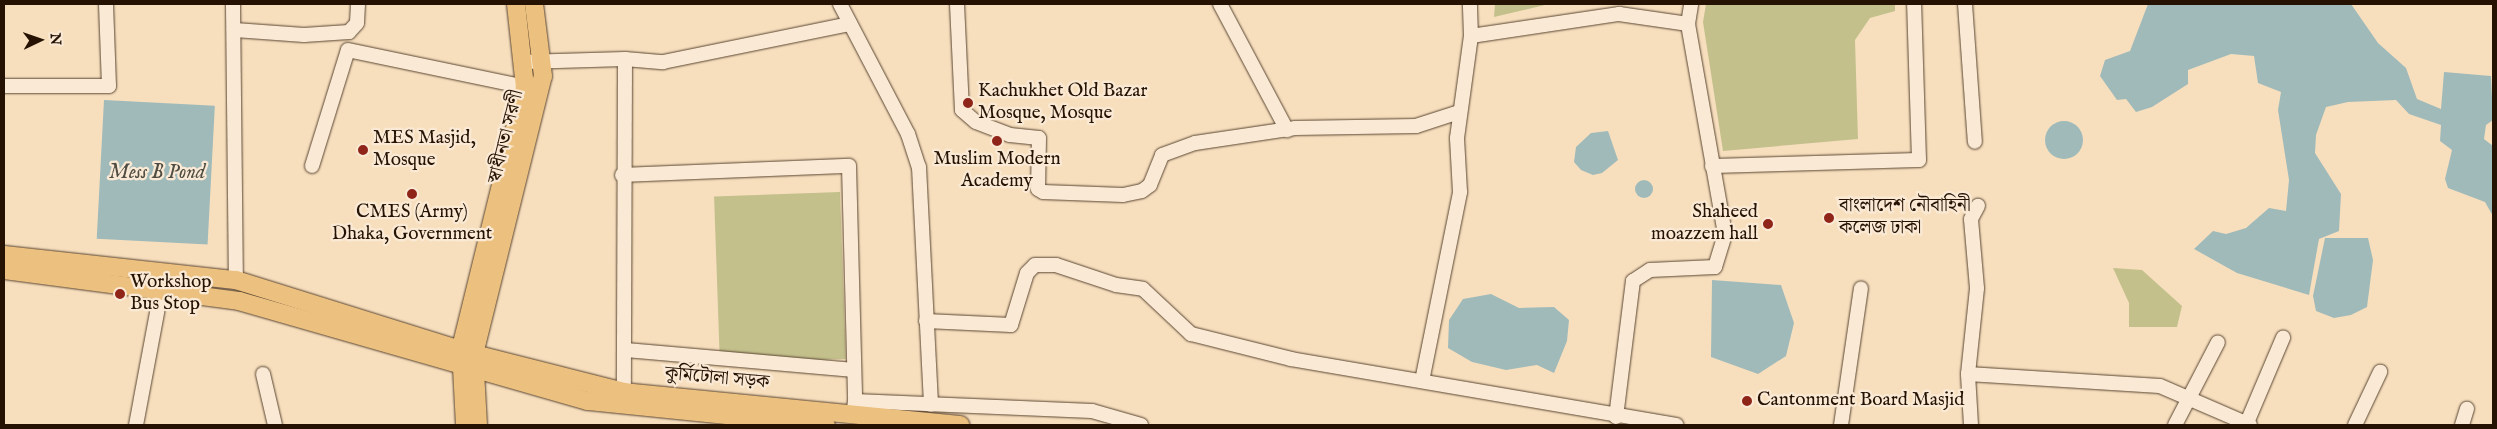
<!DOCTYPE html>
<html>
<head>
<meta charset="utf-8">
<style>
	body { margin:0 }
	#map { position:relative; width:2497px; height:429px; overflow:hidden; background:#f7dfbe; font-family:"IM FELL English","Noto Serif Bengali",serif }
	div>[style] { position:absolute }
	.green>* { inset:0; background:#c3c08c; transform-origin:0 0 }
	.water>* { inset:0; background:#a0baba; transform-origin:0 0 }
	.round { border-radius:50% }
	.roads { filter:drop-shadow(0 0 1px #5a4531) drop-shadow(0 0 1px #5a4531) }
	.minor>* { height:14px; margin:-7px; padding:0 7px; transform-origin:7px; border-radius:7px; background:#faead5 }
	.major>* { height:18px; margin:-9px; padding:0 9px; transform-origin:9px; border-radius:9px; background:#ecc07f }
	.dots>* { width:14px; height:14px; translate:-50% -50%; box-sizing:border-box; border:2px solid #faead5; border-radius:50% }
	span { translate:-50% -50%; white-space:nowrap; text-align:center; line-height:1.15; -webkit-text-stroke:4.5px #faead5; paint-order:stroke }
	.poi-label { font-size:19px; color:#251202 }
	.left { translate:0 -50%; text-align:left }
	.right { translate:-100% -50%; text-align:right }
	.street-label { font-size:19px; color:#251202 }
	.water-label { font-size:20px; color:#504d42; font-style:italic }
	.frame { position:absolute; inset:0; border:5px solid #251202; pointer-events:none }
	.north { position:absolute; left:15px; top:15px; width:50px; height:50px; -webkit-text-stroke:4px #faead5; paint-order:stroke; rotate:87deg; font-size:14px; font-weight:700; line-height:20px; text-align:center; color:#251202 }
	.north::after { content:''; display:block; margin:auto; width:18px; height:22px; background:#251202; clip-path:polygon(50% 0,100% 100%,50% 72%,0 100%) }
</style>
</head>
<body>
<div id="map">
	<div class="green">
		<div style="clip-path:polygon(1495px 4px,1549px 4px,1494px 17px)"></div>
		<div style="clip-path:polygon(1706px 4px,1895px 4px,1895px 11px,1870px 18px,1855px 40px,1858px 139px,1723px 151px,1703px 22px)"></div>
		<div style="left:840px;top:192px;width:167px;height:126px;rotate:88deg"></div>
		<div style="clip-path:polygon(2113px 268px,2142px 270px,2182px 306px,2177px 327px,2129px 327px,2129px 303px)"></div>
	</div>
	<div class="water">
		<div style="clip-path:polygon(2148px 4px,2351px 4px,2378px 43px,2406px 68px,2417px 99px,2441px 109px,2444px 72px,2491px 76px,2493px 120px,2486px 125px,2484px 139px,2493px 146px,2493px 216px,2485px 202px,2448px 188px,2445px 179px,2452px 150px,2440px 141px,2441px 125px,2409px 114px,2396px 100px,2348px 102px,2326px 107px,2316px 135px,2315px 153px,2341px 194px,2339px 231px,2319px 239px,2309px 295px,2237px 273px,2194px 249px,2213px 231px,2226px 234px,2246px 228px,2269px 208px,2286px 211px,2289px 180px,2278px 110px,2281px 92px,2258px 83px,2254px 56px,2231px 54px,2188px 70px,2188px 84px,2152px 107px,2136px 112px,2126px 99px,2117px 100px,2100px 76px,2105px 60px,2130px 51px)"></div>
		<div style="left:104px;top:100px;width:111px;height:139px;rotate:3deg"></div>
		<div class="round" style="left:2045px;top:121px;width:38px;height:38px"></div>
		<div style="clip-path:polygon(1608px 131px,1618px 160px,1602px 173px,1593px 175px,1581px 170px,1574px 162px,1576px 147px,1591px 133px)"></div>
		<div class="round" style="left:1635px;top:180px;width:18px;height:18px"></div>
		<div style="clip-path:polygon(2325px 238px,2368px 238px,2373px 260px,2367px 307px,2351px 315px,2334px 318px,2316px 311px,2313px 296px)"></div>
		<div style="clip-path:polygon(1712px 280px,1781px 285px,1794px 323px,1786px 356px,1758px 374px,1711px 357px)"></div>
		<div style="clip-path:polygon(1491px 294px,1519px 308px,1554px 307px,1569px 320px,1567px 341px,1554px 373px,1537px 365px,1506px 370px,1472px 362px,1448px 348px,1449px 320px,1463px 299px)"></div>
	</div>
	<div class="roads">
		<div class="minor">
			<div style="left:233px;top:4px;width:276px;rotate:89.4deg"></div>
			<div style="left:840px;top:4px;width:147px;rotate:62.4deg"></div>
			<div style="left:908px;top:134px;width:35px;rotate:72deg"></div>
			<div style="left:919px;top:167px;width:238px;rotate:87.1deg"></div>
			<div style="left:957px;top:4px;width:106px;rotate:87.3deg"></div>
			<div style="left:962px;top:110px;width:18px;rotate:41deg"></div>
			<div style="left:976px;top:122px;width:36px;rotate:21deg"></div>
			<div style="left:1010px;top:135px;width:29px;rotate:6deg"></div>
			<div style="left:1039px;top:138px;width:51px;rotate:91.1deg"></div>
			<div style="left:1038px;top:189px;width:6px;rotate:31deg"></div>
			<div style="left:1043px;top:192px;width:80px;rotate:2.1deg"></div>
			<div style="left:1123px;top:195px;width:19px;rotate:-12deg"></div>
			<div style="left:1142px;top:191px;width:10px;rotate:-37deg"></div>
			<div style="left:1150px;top:185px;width:32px;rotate:-68deg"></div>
			<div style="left:1162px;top:155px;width:35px;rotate:-20deg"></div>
			<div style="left:1195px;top:143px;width:101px;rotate:-8.5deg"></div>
			<div style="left:1295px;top:128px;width:121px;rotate:-0.9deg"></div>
			<div style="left:1416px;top:126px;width:45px;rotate:-18deg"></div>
			<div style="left:1220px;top:4px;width:143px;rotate:62deg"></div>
			<div style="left:1965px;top:4px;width:138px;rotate:85.9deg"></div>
			<div style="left:235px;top:30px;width:69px;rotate:4.1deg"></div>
			<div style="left:304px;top:35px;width:45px;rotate:-3.8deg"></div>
			<div style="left:349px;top:32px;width:12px;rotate:-48deg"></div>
			<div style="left:357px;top:23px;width:19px;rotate:-87deg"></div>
			<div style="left:1471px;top:36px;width:150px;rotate:-8.5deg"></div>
			<div style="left:1619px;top:14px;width:70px;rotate:8.2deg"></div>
			<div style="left:625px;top:59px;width:38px;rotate:5deg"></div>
			<div style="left:663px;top:62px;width:191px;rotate:-11.5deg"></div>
			<div style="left:524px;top:62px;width:101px;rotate:-1.7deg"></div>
			<div style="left:625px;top:59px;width:333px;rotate:90.2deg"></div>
			<div style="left:4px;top:86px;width:105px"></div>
			<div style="left:109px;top:86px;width:82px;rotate:-92.1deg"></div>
			<div style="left:312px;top:166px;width:121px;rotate:-72.8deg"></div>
			<div style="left:348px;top:50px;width:181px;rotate:11.8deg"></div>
			<div style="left:1712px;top:166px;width:207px;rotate:-1.7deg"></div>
			<div style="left:1919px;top:160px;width:156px;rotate:-91.8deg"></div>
			<div style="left:622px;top:175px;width:227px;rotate:-2.3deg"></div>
			<div style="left:849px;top:166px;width:235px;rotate:88.5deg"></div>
			<div style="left:926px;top:321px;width:85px;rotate:2.7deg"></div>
			<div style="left:1011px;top:325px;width:54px;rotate:-72.9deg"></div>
			<div style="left:1027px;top:273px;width:11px;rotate:-45deg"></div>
			<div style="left:1035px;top:265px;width:21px"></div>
			<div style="left:1056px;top:265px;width:63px;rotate:18.4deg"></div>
			<div style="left:1116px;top:285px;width:27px;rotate:8deg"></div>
			<div style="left:1143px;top:289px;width:66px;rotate:43.2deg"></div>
			<div style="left:1191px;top:334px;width:103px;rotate:14deg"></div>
			<div style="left:1291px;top:359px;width:391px;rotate:9.7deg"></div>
			<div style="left:626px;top:350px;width:229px;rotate:5deg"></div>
			<div style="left:263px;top:374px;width:52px;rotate:76.8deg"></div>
			<div style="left:1968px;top:374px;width:192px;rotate:3.6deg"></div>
			<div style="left:2160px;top:386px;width:98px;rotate:23.4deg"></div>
			<div style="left:1422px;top:381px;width:193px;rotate:-78.6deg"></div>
			<div style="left:1460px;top:192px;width:54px;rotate:-93.2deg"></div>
			<div style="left:1457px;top:138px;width:103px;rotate:-82.2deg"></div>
			<div style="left:1471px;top:36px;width:32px;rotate:-92deg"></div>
			<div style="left:854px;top:409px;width:8px;rotate:-83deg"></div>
			<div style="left:855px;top:401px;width:237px;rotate:2.4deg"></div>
			<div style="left:1092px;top:411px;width:51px;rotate:15.9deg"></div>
			<div style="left:1616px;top:417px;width:137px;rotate:-82.9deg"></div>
			<div style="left:1633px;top:281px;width:20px;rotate:-33deg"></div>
			<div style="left:1650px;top:270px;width:65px;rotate:-2.6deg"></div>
			<div style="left:1715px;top:267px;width:34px;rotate:-73deg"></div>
			<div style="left:1725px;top:234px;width:213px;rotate:-100deg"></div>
			<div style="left:1688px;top:24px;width:20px;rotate:-81deg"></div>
			<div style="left:136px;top:425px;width:147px;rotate:-79.4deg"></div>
			<div style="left:1841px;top:425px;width:138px;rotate:-81.7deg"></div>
			<div style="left:1971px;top:425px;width:51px;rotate:-93.4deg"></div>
			<div style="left:1968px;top:374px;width:86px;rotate:-84deg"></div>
			<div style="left:1977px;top:288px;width:69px;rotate:-95deg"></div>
			<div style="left:1971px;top:219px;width:15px;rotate:-62deg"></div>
			<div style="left:2175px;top:425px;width:93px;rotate:-62.6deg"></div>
			<div style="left:2246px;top:425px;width:95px;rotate:-67deg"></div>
			<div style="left:2355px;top:425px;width:59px;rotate:-64.7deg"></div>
			<div style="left:2462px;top:425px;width:17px;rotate:-73deg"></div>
		</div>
		<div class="major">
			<div style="left:4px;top:255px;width:233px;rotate:6.2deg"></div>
			<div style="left:236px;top:280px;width:249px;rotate:17.3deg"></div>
			<div style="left:474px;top:354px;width:155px;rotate:14.2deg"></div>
			<div style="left:624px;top:392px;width:338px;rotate:5.6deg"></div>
			<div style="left:4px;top:270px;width:237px;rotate:7.5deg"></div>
			<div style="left:239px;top:301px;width:363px;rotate:16deg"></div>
			<div style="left:588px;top:401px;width:239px;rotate:5.8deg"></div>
			<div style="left:465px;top:425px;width:77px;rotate:-93deg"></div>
			<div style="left:461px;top:348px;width:269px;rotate:-76.2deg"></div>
			<div style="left:525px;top:87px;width:83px;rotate:-96.2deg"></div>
			<div style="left:478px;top:425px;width:71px;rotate:-93.2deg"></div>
			<div style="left:474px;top:354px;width:286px;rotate:-76.1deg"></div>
			<div style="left:543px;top:76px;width:73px;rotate:-97.1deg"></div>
		</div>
	</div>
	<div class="dots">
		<div style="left:968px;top:103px;background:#8f2418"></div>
		<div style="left:997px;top:141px;background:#8f2418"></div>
		<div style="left:363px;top:150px;background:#8f2418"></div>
		<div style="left:412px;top:194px;background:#8f2418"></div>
		<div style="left:1829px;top:218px;background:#8f2418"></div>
		<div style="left:1768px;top:224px;background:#8f2418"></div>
		<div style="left:120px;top:294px;background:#8f2418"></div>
		<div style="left:1747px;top:401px;background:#8f2418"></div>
	</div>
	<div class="poi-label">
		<span class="left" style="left:978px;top:103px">Kachukhet Old Bazar<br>Mosque, Mosque</span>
		<span class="left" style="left:373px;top:150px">MES Masjid,<br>Mosque</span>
		<span style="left:997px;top:171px">Muslim Modern<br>Academy</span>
		<span class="left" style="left:1839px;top:218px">বাংলাদেশ নৌবাহিনী<br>কলেজ ঢাকা</span>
		<span style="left:412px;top:224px">CMES (Army)<br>Dhaka, Government</span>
		<span class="right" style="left:1758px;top:224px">Shaheed<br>moazzem hall</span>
		<span class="left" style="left:130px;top:294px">Workshop<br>Bus Stop</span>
		<span class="left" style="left:1757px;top:401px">Cantonment Board Masjid</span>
	</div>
	<div class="street-label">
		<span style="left:507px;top:137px;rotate:-76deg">স্বাধীনতা সরণী</span>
		<span style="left:717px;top:379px;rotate:5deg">কুর্মিটোলা সড়ক</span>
	</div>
	<div class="water-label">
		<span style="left:157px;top:172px">Mess B Pond</span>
	</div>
	<div class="frame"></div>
	<div class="north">N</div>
</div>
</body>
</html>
